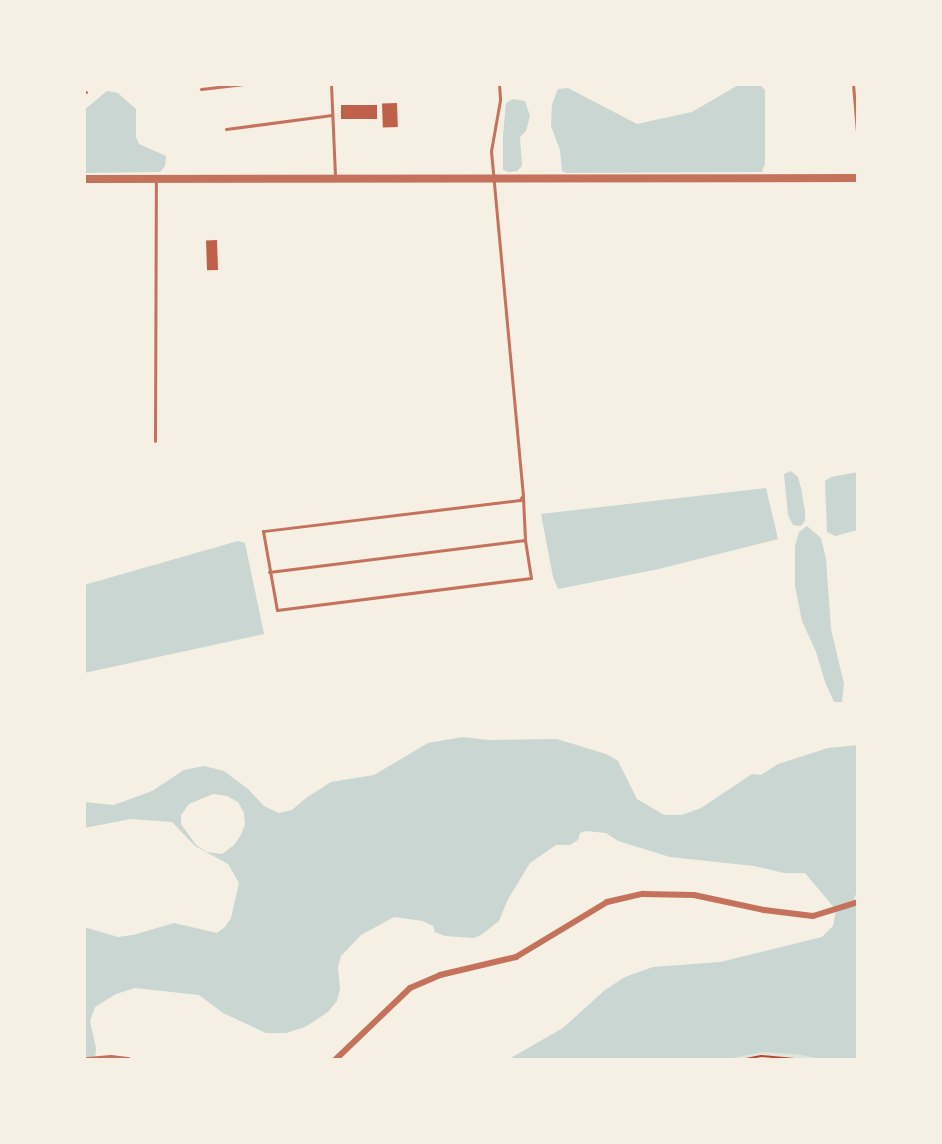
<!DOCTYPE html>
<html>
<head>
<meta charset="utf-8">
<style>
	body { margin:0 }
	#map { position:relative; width:942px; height:1144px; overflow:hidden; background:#f6efe4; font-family:"Varela Round",sans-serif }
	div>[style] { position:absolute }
	.green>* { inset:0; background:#e2e4dc }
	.water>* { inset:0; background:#c9d6d2 }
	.building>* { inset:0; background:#bf614a; transform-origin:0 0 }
	.path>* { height:1.5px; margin:-0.75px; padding:0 0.75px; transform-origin:0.75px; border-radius:0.75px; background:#b5482f }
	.service>* { height:3px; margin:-1.5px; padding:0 1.5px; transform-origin:1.5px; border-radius:1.5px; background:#c5725c }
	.minor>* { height:6px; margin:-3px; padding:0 3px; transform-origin:3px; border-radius:3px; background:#c5725c }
	.tertiary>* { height:8px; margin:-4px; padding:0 4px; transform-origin:4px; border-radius:4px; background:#c5725c }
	span { translate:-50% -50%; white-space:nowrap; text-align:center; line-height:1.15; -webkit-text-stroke:4.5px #f6efe4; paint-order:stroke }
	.frame { position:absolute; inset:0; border:86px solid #f6efe4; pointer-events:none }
</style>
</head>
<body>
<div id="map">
	<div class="green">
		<div style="clip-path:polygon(763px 1052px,801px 1055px,824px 1060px,724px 1060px)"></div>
	</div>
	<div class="water">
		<div style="clip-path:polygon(740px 84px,759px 84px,765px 90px,765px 164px,762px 172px,566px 173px,562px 171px,560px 150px,551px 126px,552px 104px,558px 89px,568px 88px,637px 124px,692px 112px)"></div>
		<div style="clip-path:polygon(107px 91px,118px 93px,136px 109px,136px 137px,139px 144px,166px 156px,165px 166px,160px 172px,84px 173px,84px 110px)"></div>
		<div style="clip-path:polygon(513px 99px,525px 101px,530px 116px,526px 131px,520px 137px,522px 166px,517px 171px,509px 172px,503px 170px,503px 135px,506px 103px)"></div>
		<div style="clip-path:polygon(791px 471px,798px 477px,801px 488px,805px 511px,805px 521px,801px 526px,793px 525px,788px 515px,784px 474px)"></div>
		<div style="clip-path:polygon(858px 472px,858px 530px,835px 536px,827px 532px,825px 481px,831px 477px)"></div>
		<div style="clip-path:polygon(766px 488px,778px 539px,659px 569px,558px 589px,553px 577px,541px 514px)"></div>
		<div style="clip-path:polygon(807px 526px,821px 538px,826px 559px,831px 629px,844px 684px,842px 702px,834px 702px,825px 682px,816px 652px,802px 621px,795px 586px,795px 546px,799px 532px)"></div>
		<div style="clip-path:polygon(238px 541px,245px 543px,264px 634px,84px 673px,84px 585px)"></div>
		<div style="clip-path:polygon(evenodd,463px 737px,488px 740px,557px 739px,606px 754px,618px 761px,637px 799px,664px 815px,682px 815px,701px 808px,752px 774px,761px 775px,778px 764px,828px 748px,858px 745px,858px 889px,852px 904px,858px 908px,858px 1060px,824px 1060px,801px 1055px,763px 1052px,724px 1060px,507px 1060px,563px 1028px,605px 990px,625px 977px,653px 967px,720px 962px,822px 937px,833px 926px,836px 910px,805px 873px,784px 873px,754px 866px,670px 857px,618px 841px,606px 833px,586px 831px,580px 833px,578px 840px,570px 845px,556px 845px,530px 863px,507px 901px,499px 921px,481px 935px,474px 938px,445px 936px,435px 932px,433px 926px,423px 921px,394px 917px,361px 935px,341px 956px,338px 967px,340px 989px,337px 1001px,328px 1012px,305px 1027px,286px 1033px,266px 1033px,223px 1013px,199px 995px,135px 988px,116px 994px,95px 1007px,90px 1021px,96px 1048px,95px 1060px,84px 1060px,84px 927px,118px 937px,133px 935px,174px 923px,217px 933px,225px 927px,231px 918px,239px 883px,228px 864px,195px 846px,172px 822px,131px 819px,84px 828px,84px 802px,114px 805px,152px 791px,184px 770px,204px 766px,224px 771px,248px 789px,264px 806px,279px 813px,292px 810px,306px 798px,331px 782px,374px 775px,428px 743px,463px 737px,213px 794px,227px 796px,238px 802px,244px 813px,245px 824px,241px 835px,234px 845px,222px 854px,207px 852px,196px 845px,181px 824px,181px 815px,189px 804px,213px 794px)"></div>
	</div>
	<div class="building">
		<div style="left:397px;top:103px;width:24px;height:15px;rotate:88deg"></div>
		<div style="left:377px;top:105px;width:14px;height:36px;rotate:90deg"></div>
		<div style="left:217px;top:240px;width:30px;height:11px;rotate:88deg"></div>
	</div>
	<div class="path">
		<div style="left:741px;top:1060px;width:20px;rotate:-11deg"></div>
		<div style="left:761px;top:1056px;width:45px;rotate:5.1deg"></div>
	</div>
	<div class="service">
		<div style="left:331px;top:84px;width:93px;rotate:87.5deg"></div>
		<div style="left:499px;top:84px;width:16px;rotate:86deg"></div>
		<div style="left:500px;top:100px;width:52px;rotate:100deg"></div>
		<div style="left:491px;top:151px;width:345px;rotate:84.7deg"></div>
		<div style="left:523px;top:495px;width:6px;rotate:121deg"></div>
		<div style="left:520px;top:500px;width:259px;rotate:173.1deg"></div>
		<div style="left:263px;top:531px;width:80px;rotate:80deg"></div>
		<div style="left:277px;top:610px;width:256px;rotate:-7.2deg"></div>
		<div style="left:531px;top:578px;width:38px;rotate:-99deg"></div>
		<div style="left:853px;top:84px;width:60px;rotate:85.2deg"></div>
		<div style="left:201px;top:89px;width:43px;rotate:-6.6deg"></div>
		<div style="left:84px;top:92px;width:2px"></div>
		<div style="left:226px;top:129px;width:107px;rotate:-7.5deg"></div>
		<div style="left:155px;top:441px;width:262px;rotate:-89.8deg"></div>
		<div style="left:269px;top:572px;width:258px;rotate:-7.1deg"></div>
		<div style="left:525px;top:540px;width:43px;rotate:-92.7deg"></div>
	</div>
	<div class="minor">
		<div style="left:88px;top:1060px;width:23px;rotate:-5deg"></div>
		<div style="left:111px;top:1058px;width:17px;rotate:7deg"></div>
		<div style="left:335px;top:1060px;width:104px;rotate:-43.8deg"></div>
		<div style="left:410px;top:988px;width:33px;rotate:-23deg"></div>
		<div style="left:440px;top:975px;width:78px;rotate:-13.3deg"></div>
		<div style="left:516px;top:957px;width:106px;rotate:-31.1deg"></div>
		<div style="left:607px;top:902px;width:37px;rotate:-13deg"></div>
		<div style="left:643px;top:894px;width:51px;rotate:1.1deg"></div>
		<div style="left:694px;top:895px;width:72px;rotate:12.1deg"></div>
		<div style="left:764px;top:910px;width:49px;rotate:7deg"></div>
		<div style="left:813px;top:916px;width:47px;rotate:-17.3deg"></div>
	</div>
	<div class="tertiary">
		<div style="left:84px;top:179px;width:774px;rotate:-0.07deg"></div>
	</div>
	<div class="frame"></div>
</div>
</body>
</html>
